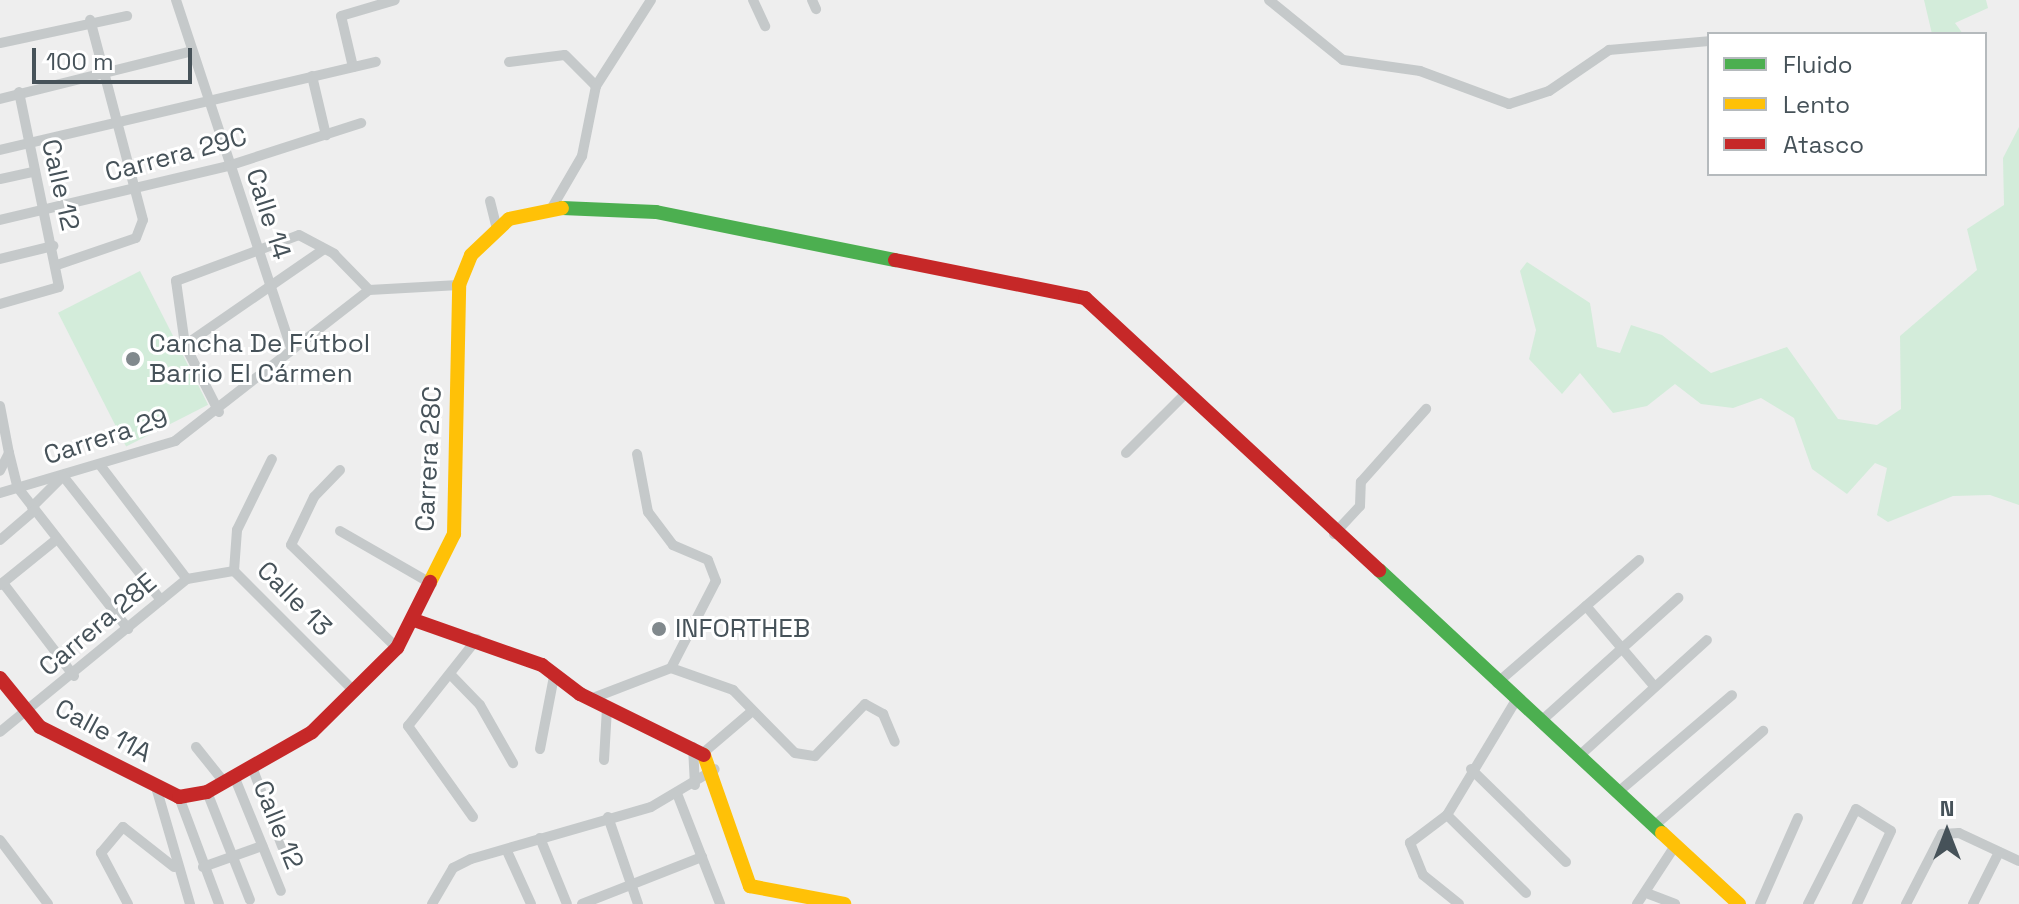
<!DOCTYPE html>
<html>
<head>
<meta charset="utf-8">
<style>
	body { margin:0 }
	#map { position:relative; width:2019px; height:904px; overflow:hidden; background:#eee; font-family:"Space Grotesk",sans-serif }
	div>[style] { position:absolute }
	.green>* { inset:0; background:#d3ecda; transform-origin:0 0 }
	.street>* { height:10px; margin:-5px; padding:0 5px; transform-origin:5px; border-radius:5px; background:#c5c9ca }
	.fast>* { height:14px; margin:-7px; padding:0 7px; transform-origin:7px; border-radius:7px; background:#4caf50 }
	.slow>* { height:14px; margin:-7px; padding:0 7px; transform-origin:7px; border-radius:7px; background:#ffc107 }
	.jam>* { height:14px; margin:-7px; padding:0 7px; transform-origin:7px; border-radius:7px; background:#c62828 }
	.dots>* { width:22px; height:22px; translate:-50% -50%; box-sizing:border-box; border:4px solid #fff; border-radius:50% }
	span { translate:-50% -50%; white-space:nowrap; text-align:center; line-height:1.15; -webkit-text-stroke:6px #fff; paint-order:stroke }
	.street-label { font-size:26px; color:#465259 }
	.poi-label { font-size:26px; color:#465259 }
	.left { translate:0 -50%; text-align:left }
	.legend { position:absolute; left:1707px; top:32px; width:280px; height:144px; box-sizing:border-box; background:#fff; border:2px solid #b5babd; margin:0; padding:10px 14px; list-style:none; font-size:24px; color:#465259 }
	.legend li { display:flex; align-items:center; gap:16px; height:40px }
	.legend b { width:40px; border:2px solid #b5babd }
	.north { position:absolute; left:1907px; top:792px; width:80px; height:80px; -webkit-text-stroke:6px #fff; paint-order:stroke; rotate:0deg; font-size:22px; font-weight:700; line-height:32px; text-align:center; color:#465259 }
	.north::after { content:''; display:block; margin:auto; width:28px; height:36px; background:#465259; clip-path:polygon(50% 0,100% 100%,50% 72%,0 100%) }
	.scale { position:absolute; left:32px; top:48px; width:160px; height:36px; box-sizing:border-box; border:4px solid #465259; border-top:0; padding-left:10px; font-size:24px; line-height:28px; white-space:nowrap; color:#465259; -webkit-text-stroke:6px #fff; paint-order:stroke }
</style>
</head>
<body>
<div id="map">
	<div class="green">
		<div style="clip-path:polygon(1924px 0,1986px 0,1988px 8px,1955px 23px,1963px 34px,1932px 34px)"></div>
		<div style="clip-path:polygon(2019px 127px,2019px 505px,1990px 495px,1953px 496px,1888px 522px,1877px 515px,1887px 468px,1875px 463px,1847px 494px,1812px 469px,1794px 418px,1761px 398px,1733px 408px,1701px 404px,1675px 384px,1647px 406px,1613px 413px,1580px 373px,1562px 394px,1529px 359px,1536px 330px,1520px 271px,1527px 262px,1590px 303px,1597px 347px,1620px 353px,1631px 325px,1662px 335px,1711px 373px,1787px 347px,1838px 419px,1877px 425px,1901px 409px,1900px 336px,1977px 270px,1967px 229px,2004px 205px,2003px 158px)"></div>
		<div style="left:140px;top:271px;width:150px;height:92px;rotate:63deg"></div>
	</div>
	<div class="street">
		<div style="left:176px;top:0;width:369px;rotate:71.7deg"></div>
		<div style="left:753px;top:0;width:29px;rotate:65deg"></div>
		<div style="left:812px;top:0;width:10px;rotate:66deg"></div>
		<div style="left:1269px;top:0;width:95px;rotate:39deg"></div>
		<div style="left:1343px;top:60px;width:78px;rotate:8.1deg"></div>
		<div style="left:1420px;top:71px;width:95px;rotate:20.3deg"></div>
		<div style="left:1509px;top:104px;width:42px;rotate:-18deg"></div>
		<div style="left:1549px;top:91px;width:73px;rotate:-34.3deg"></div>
		<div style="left:1609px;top:50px;width:100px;rotate:-5.1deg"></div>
		<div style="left:0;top:43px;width:130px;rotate:-12deg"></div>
		<div style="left:509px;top:62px;width:56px;rotate:-7.1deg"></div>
		<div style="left:565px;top:55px;width:44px;rotate:45deg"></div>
		<div style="left:353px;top:67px;width:52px;rotate:-103.2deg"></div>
		<div style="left:341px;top:16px;width:56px;rotate:-16.5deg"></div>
		<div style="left:312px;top:76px;width:61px;rotate:76.7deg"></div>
		<div style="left:0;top:99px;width:198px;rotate:-14deg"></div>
		<div style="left:0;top:150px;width:386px;rotate:-13.2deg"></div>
		<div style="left:0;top:179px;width:35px;rotate:-12deg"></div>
		<div style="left:490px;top:201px;width:25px;rotate:76deg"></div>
		<div style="left:550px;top:211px;width:64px;rotate:-59.8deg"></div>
		<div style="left:582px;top:156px;width:71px;rotate:-78.7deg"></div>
		<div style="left:596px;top:86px;width:102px;rotate:-57.4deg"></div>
		<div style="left:0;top:220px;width:234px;rotate:-13.3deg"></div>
		<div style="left:228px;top:166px;width:140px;rotate:-17.9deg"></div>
		<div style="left:0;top:259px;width:55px;rotate:-13.8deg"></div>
		<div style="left:57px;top:265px;width:83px;rotate:-18.9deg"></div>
		<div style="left:136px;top:238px;width:19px;rotate:-69deg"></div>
		<div style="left:143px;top:220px;width:207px;rotate:-104.8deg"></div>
		<div style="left:0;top:304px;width:61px;rotate:-16.1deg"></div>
		<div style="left:59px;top:287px;width:199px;rotate:-101.6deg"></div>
		<div style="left:185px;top:345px;width:169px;rotate:-34.6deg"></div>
		<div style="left:0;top:406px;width:48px;rotate:79.2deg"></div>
		<div style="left:9px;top:453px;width:20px;rotate:117deg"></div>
		<div style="left:219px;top:412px;width:75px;rotate:-116.9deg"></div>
		<div style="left:185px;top:345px;width:65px;rotate:-98deg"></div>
		<div style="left:176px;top:281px;width:131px;rotate:-20.5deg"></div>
		<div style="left:299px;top:235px;width:40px;rotate:28deg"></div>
		<div style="left:334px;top:254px;width:50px;rotate:45.8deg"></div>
		<div style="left:9px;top:453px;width:36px;rotate:76deg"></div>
		<div style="left:18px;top:488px;width:179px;rotate:52deg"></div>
		<div style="left:1126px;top:453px;width:86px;rotate:-45deg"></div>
		<div style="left:100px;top:465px;width:143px;rotate:52.7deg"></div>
		<div style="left:340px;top:470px;width:37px;rotate:134deg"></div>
		<div style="left:314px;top:497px;width:53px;rotate:115.6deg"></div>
		<div style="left:291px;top:545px;width:148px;rotate:44.2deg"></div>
		<div style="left:0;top:493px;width:183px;rotate:-16.5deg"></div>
		<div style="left:175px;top:441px;width:246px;rotate:-37.9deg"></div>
		<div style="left:369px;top:290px;width:90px;rotate:-3.2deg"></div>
		<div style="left:32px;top:507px;width:44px;rotate:-45deg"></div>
		<div style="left:63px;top:476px;width:158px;rotate:51.7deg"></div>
		<div style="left:340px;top:531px;width:106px;rotate:29.9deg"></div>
		<div style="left:1334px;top:534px;width:38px;rotate:-47deg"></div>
		<div style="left:1360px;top:506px;width:24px;rotate:-88deg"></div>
		<div style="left:1361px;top:482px;width:98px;rotate:-48.3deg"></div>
		<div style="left:0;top:540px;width:46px;rotate:-40.6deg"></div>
		<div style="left:234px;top:571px;width:41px;rotate:-85.8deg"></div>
		<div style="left:237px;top:530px;width:79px;rotate:-63.8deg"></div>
		<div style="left:3px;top:583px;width:117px;rotate:52.6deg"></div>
		<div style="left:0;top:585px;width:73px;rotate:-38.9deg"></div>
		<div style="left:1586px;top:606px;width:106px;rotate:49.6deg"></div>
		<div style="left:671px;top:668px;width:66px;rotate:19.5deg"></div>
		<div style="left:733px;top:690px;width:88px;rotate:45.5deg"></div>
		<div style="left:795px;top:753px;width:20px;rotate:9deg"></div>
		<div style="left:815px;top:756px;width:72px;rotate:-46.1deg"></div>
		<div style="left:865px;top:704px;width:21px;rotate:29deg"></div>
		<div style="left:883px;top:714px;width:30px;rotate:67deg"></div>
		<div style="left:450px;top:674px;width:43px;rotate:45.9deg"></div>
		<div style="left:480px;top:705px;width:67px;rotate:60.4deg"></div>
		<div style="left:1497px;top:683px;width:188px;rotate:-40.9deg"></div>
		<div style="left:593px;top:698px;width:84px;rotate:-21deg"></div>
		<div style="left:671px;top:668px;width:98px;rotate:-62.7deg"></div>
		<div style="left:716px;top:581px;width:22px;rotate:-111deg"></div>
		<div style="left:708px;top:560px;width:38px;rotate:-157deg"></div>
		<div style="left:673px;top:545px;width:41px;rotate:-127.1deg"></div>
		<div style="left:648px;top:512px;width:59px;rotate:-100.7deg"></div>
		<div style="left:1540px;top:722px;width:186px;rotate:-41.9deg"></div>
		<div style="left:0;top:732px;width:242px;rotate:-39.3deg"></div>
		<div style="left:187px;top:579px;width:48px;rotate:-9.7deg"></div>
		<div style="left:234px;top:571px;width:171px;rotate:45deg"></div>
		<div style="left:196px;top:747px;width:45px;rotate:51.3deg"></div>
		<div style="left:693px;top:747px;width:38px;rotate:87deg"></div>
		<div style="left:540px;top:749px;width:74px;rotate:-79.1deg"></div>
		<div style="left:703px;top:753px;width:63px;rotate:-40.5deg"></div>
		<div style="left:1578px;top:757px;width:174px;rotate:-42.2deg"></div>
		<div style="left:604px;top:760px;width:52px;rotate:-86.7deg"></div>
		<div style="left:252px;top:767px;width:85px;rotate:69.2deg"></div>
		<div style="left:1471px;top:769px;width:133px;rotate:44.4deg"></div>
		<div style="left:234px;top:776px;width:124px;rotate:67.8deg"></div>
		<div style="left:156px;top:787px;width:122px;rotate:73.8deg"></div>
		<div style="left:207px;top:792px;width:116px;rotate:68.3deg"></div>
		<div style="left:1617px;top:793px;width:151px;rotate:-40.4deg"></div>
		<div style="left:678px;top:796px;width:116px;rotate:68.7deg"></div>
		<div style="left:179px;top:797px;width:114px;rotate:69.5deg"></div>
		<div style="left:1447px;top:815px;width:111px;rotate:44.6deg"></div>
		<div style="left:473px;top:817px;width:112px;rotate:-125.5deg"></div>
		<div style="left:408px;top:726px;width:111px;rotate:-51.6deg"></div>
		<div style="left:608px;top:817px;width:92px;rotate:71deg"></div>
		<div style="left:1654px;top:826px;width:145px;rotate:-41.1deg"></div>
		<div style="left:540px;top:838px;width:71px;rotate:67.8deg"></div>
		<div style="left:0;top:840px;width:80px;rotate:53.1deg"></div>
		<div style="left:507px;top:851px;width:58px;rotate:65.6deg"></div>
		<div style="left:203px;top:867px;width:63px;rotate:-19.6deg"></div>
		<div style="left:1649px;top:894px;width:28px;rotate:21deg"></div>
		<div style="left:128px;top:904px;width:58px;rotate:-117.9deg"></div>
		<div style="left:101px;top:853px;width:34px;rotate:-50deg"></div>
		<div style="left:123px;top:827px;width:65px;rotate:38.1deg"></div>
		<div style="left:432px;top:904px;width:42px;rotate:-59.7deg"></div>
		<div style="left:453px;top:868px;width:20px;rotate:-27deg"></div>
		<div style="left:471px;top:859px;width:187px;rotate:-16.1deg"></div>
		<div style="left:651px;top:807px;width:74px;rotate:-30.7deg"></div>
		<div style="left:582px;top:904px;width:129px;rotate:-21.4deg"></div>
		<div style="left:1459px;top:904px;width:46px;rotate:-141.1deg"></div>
		<div style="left:1423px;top:875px;width:35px;rotate:-112deg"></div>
		<div style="left:1410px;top:843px;width:46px;rotate:-37.1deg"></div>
		<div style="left:1447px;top:815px;width:134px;rotate:-59deg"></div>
		<div style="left:1637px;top:904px;width:69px;rotate:-56.8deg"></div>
		<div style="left:1760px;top:904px;width:94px;rotate:-66.2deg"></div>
		<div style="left:1808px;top:904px;width:106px;rotate:-63.2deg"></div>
		<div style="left:1856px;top:809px;width:41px;rotate:32.2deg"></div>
		<div style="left:1891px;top:831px;width:81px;rotate:115deg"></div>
		<div style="left:1906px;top:904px;width:79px;rotate:-62.8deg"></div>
		<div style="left:1942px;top:834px;width:17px;rotate:-3deg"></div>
		<div style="left:1959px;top:833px;width:66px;rotate:25deg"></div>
		<div style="left:1973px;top:904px;width:58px;rotate:-63.4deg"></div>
	</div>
	<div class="fast">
		<div style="left:562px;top:208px;width:94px;rotate:2.4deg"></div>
		<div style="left:656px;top:212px;width:244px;rotate:11.4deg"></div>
		<div style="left:1379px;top:570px;width:386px;rotate:42.9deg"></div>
	</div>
	<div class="slow">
		<div style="left:430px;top:582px;width:54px;rotate:-63.4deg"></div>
		<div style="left:454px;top:534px;width:249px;rotate:-88.8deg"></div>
		<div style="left:459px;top:285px;width:32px;rotate:-68deg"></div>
		<div style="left:471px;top:255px;width:52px;rotate:-43.5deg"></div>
		<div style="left:509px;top:219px;width:54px;rotate:-11.7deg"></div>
		<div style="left:704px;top:755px;width:139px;rotate:70.7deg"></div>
		<div style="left:750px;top:886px;width:96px;rotate:10.8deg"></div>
		<div style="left:1662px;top:833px;width:105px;rotate:42.7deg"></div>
	</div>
	<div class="jam">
		<div style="left:895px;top:260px;width:194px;rotate:11.3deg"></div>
		<div style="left:1085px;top:298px;width:401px;rotate:42.8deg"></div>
		<div style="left:414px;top:620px;width:136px;rotate:19.4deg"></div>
		<div style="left:542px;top:665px;width:48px;rotate:37.3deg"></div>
		<div style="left:580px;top:694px;width:138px;rotate:26.2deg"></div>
		<div style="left:0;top:678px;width:63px;rotate:50.8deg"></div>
		<div style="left:40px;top:727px;width:156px;rotate:26.7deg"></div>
		<div style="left:179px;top:797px;width:28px;rotate:-10deg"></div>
		<div style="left:207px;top:792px;width:121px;rotate:-29.7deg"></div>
		<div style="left:312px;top:732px;width:120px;rotate:-44.7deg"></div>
		<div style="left:397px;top:648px;width:74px;rotate:-63.4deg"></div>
	</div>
	<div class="dots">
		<div style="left:133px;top:359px;background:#81898d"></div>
		<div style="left:659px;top:629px;background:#81898d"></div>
	</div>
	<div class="street-label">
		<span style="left:176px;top:155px;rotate:-15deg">Carrera 29C</span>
		<span style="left:60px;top:185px;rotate:77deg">Calle 12</span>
		<span style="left:268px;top:214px;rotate:72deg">Calle 14</span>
		<span style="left:106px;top:437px;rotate:-18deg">Carrera 29</span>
		<span style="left:429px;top:459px;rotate:-87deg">Carrera 28C</span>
		<span style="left:294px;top:599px;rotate:45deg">Calle 13</span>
		<span style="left:98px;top:625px;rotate:-40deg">Carrera 28E</span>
		<span style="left:103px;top:731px;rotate:28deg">Calle 11A</span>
		<span style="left:278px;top:825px;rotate:68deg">Calle 12</span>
	</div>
	<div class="poi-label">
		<span class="left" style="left:149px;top:359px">Cancha De Fútbol<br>Barrio El Cármen</span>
		<span class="left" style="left:675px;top:629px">INFORTHEB</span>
	</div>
	<ul class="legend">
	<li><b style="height:10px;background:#4caf50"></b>Fluido</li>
	<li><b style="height:10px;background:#ffc107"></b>Lento</li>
	<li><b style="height:10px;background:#c62828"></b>Atasco</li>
	</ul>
	<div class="north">N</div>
	<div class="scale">100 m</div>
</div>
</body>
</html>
